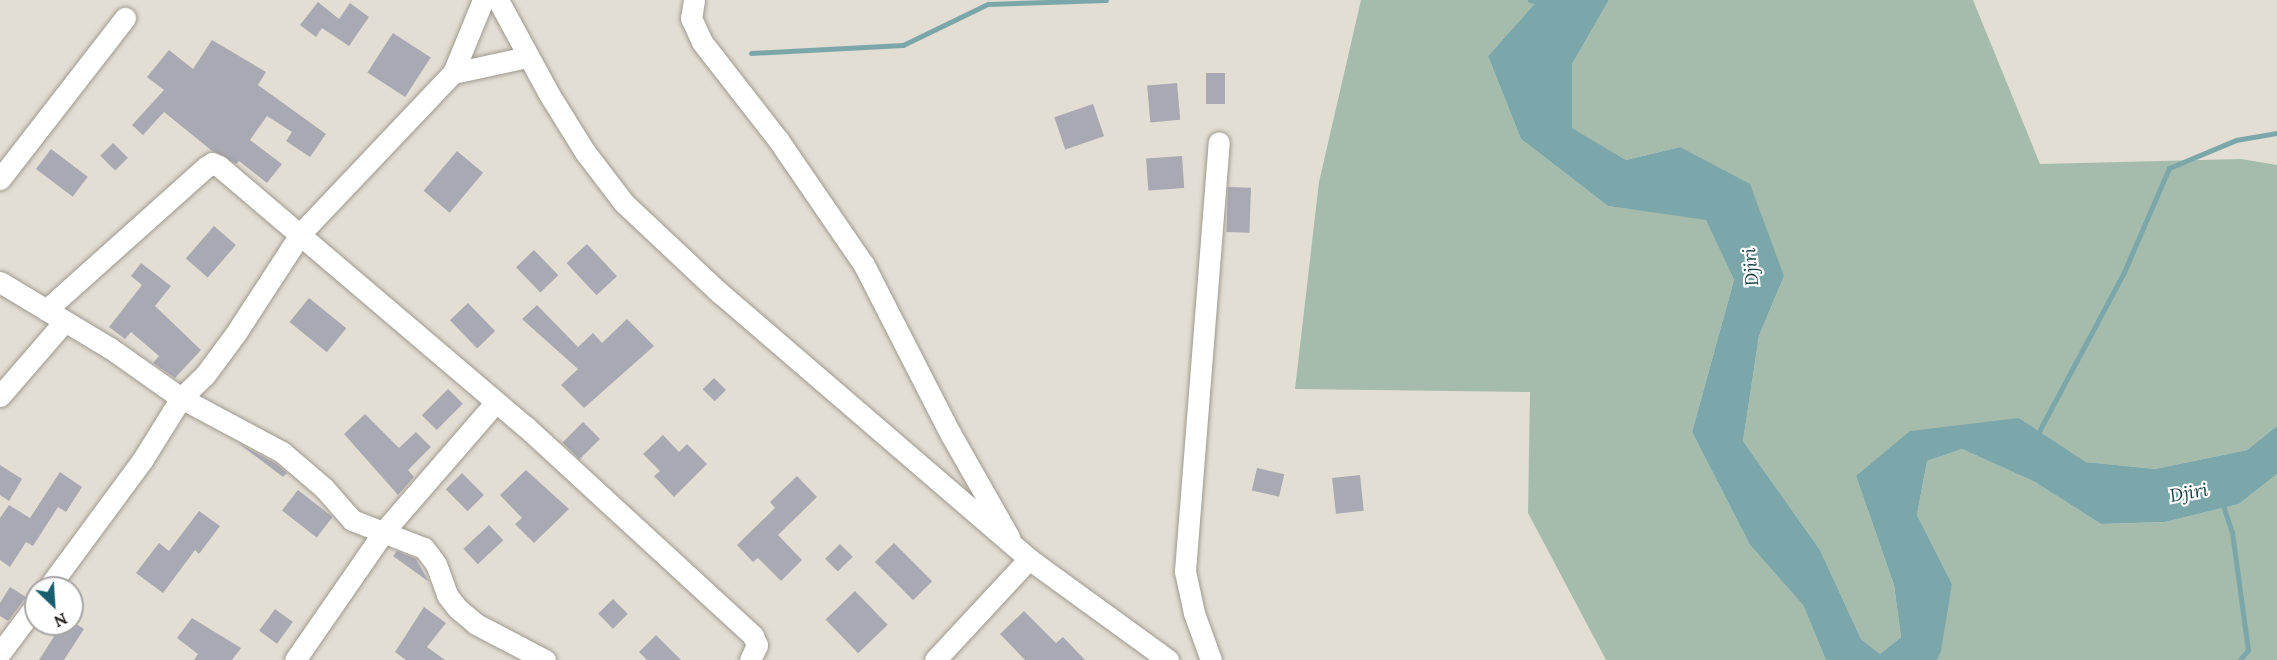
<!DOCTYPE html>
<html>
<head>
<meta charset="utf-8">
<style>
	body { margin:0 }
	#map { position:relative; width:2277px; height:660px; overflow:hidden; background:#e3ded3; font-family:Lora,serif }
	div>[style] { position:absolute }
	.green>* { inset:0; background:#a5bcad }
	.water>* { inset:0; background:#7ca7aa }
	.stream>* { height:5px; margin:-2.5px; padding:0 2.5px; transform-origin:2.5px; border-radius:2.5px; background:#7ca7aa }
	.building>* { inset:0; background:#a9a9b4; transform-origin:0 0 }
	.roads { filter:drop-shadow(0 0 2px #9e998f) drop-shadow(0 0 2px #9e998f) }
	.street>* { height:21px; margin:-10.5px; padding:0 10.5px; transform-origin:10.5px; border-radius:10.5px; background:#fff }
	span { translate:-50% -50%; white-space:nowrap; text-align:center; line-height:1.15; -webkit-text-stroke:4.5px #fff; paint-order:stroke }
	.water-label { font-size:18px; color:#143e41; font-style:italic }
	.north { position:absolute; left:24px; top:576px; width:60px; height:60px; box-sizing:border-box; background:#fff; border:2px solid #a6a5a3; border-radius:50%; rotate:155deg; font-size:16px; font-weight:700; line-height:24px; text-align:center; color:#201d1a }
	.north::after { content:''; display:block; margin:auto; width:21px; height:27px; background:#175f6f; clip-path:polygon(50% 0,100% 100%,50% 72%,0 100%) }
</style>
</head>
<body>
<div id="map">
	<div class="green">
		<div style="clip-path:polygon(1361px 0,1538px 0,1488px 56px,1521px 139px,1608px 206px,1706px 219px,1734px 280px,1692px 432px,1750px 545px,1803px 605px,1826px 660px,1606px 660px,1528px 513px,1530px 392px,1295px 389px,1319px 182px)"></div>
		<div style="clip-path:polygon(1609px 0,1973px 0,2040px 164px,2241px 159px,2277px 165px,2277px 426px,2247px 450px,2155px 469px,2086px 462px,2019px 418px,1856px 476px,1894px 585px,1901px 637px,1880px 654px,1861px 639px,1820px 550px,1743px 441px,1759px 336px,1784px 276px,1680px 147px,1626px 160px,1571px 128px,1572px 64px)"></div>
		<div style="clip-path:polygon(1962px 449px,2035px 482px,2101px 524px,2165px 522px,2239px 504px,2277px 474px,2277px 660px,1937px 660px,1952px 584px,1917px 515px,1927px 461px)"></div>
	</div>
	<div class="water">
		<div style="clip-path:polygon(1538px 0,1609px 0,1572px 64px,1572px 128px,1626px 160px,1680px 147px,1750px 184px,1784px 276px,1759px 336px,1743px 441px,1820px 550px,1861px 639px,1880px 654px,1901px 637px,1894px 585px,1856px 476px,1910px 431px,2019px 418px,2086px 462px,2155px 469px,2247px 450px,2277px 426px,2277px 474px,2239px 504px,2165px 522px,2101px 524px,2035px 482px,1962px 449px,1927px 461px,1917px 515px,1952px 584px,1941px 651px,1937px 660px,1826px 660px,1803px 605px,1750px 545px,1692px 432px,1734px 280px,1706px 220px,1608px 206px,1521px 139px,1488px 56px)"></div>
	</div>
	<div class="stream">
		<div style="left:1530px;top:0;width:13px;rotate:13deg"></div>
		<div style="left:751px;top:53px;width:152px;rotate:-3deg"></div>
		<div style="left:903px;top:45px;width:94px;rotate:-25.8deg"></div>
		<div style="left:988px;top:4px;width:118px;rotate:-1.9deg"></div>
		<div style="left:2037px;top:435px;width:185px;rotate:-61.9deg"></div>
		<div style="left:2124px;top:272px;width:113px;rotate:-66.6deg"></div>
		<div style="left:2169px;top:168px;width:73px;rotate:-22.7deg"></div>
		<div style="left:2236px;top:140px;width:42px;rotate:-9.7deg"></div>
		<div style="left:2222px;top:502px;width:32px;rotate:72deg"></div>
		<div style="left:2232px;top:532px;width:119px;rotate:82.3deg"></div>
		<div style="left:2248px;top:650px;width:13px;rotate:129deg"></div>
	</div>
	<div class="building">
		<div style="clip-path:polygon(318px 2px,339px 19px,350px 3px,369px 17px,349px 46px,322px 28px,316px 37px,300px 25px)"></div>
		<div style="left:393px;top:33px;width:45px;height:47px;rotate:33deg"></div>
		<div style="clip-path:polygon(212px 40px,266px 72px,258px 85px,326px 134px,310px 157px,286px 141px,292px 132px,267px 116px,250px 140px,282px 164px,267px 183px,239px 161px,236px 164px,211px 150px,164px 112px,143px 135px,132px 125px,164px 90px,147px 77px,169px 50px,193px 69px)"></div>
		<div style="left:1206px;top:73px;width:19px;height:31px"></div>
		<div style="left:1177px;top:83px;width:37px;height:30px;rotate:85deg"></div>
		<div style="left:1093px;top:104px;width:34px;height:41px;rotate:71deg"></div>
		<div style="left:113px;top:143px;width:21px;height:18px;rotate:45deg"></div>
		<div style="left:51px;top:149px;width:46px;height:25px;rotate:37deg"></div>
		<div style="left:457px;top:151px;width:34px;height:52px;rotate:40deg"></div>
		<div style="left:1182px;top:156px;width:32px;height:36px;rotate:86deg"></div>
		<div style="left:1228px;top:187px;width:23px;height:45px;rotate:2deg"></div>
		<div style="left:214px;top:226px;width:29px;height:43px;rotate:41deg"></div>
		<div style="left:587px;top:244px;width:44px;height:28px;rotate:47deg"></div>
		<div style="left:534px;top:250px;width:35px;height:25px;rotate:46deg"></div>
		<div style="clip-path:polygon(141px 263px,171px 286px,155px 306px,201px 350px,175px 378px,153px 363px,159px 356px,131px 332px,125px 339px,109px 327px,142px 285px,131px 276px)"></div>
		<div style="left:309px;top:298px;width:48px;height:31px;rotate:39deg"></div>
		<div style="left:468px;top:303px;width:39px;height:25px;rotate:46deg"></div>
		<div style="clip-path:polygon(537px 305px,578px 347px,593px 333px,602px 343px,627px 319px,654px 346px,584px 408px,561px 385px,578px 369px,522px 319px)"></div>
		<div style="left:714px;top:378px;width:17px;height:16px;rotate:45deg"></div>
		<div style="left:448px;top:389px;width:21px;height:37px;rotate:45deg"></div>
		<div style="clip-path:polygon(365px 414px,399px 448px,416px 432px,431px 447px,408px 470px,414px 477px,398px 495px,344px 434px)"></div>
		<div style="left:583px;top:422px;width:24px;height:29px;rotate:45deg"></div>
		<div style="clip-path:polygon(663px 435px,679px 452px,687px 444px,707px 464px,674px 497px,654px 476px,660px 471px,643px 454px)"></div>
		<div style="clip-path:polygon(238px 443px,275px 463px,287px 473px,283px 477px)"></div>
		<div style="clip-path:polygon(0 465px,22px 479px,9px 501px,0 495px)"></div>
		<div style="left:1257px;top:468px;width:28px;height:23px;rotate:13deg"></div>
		<div style="clip-path:polygon(526px 470px,569px 509px,534px 543px,515px 524px,522px 518px,500px 495px)"></div>
		<div style="clip-path:polygon(60px 472px,82px 487px,66px 512px,58px 507px,33px 546px,26px 542px,10px 567px,0 560px,0 518px,9px 505px,30px 518px)"></div>
		<div style="left:462px;top:473px;width:31px;height:23px;rotate:45deg"></div>
		<div style="left:1360px;top:475px;width:36px;height:28px;rotate:84deg"></div>
		<div style="clip-path:polygon(797px 476px,817px 497px,778px 535px,802px 560px,781px 581px,758px 558px,753px 562px,737px 545px,775px 508px,770px 502px)"></div>
		<div style="left:298px;top:490px;width:44px;height:26px;rotate:38deg"></div>
		<div style="clip-path:polygon(199px 511px,220px 526px,199px 554px,195px 550px,163px 593px,136px 573px,159px 543px,169px 551px)"></div>
		<div style="left:489px;top:525px;width:21px;height:35px;rotate:47deg"></div>
		<div style="left:894px;top:543px;width:54px;height:27px;rotate:45deg"></div>
		<div style="left:840px;top:544px;width:18px;height:21px;rotate:45deg"></div>
		<div style="clip-path:polygon(397px 551px,416px 559px,429px 582px,393px 556px)"></div>
		<div style="clip-path:polygon(10px 587px,26px 597px,8px 621px,0 616px,0 603px)"></div>
		<div style="left:855px;top:591px;width:47px;height:41px;rotate:46deg"></div>
		<div style="left:613px;top:599px;width:21px;height:21px;rotate:45deg"></div>
		<div style="clip-path:polygon(424px 607px,446px 623px,427px 647px,445px 660px,406px 660px,395px 652px)"></div>
		<div style="left:275px;top:609px;width:22px;height:27px;rotate:36deg"></div>
		<div style="clip-path:polygon(1024px 611px,1056px 643px,1063px 637px,1085px 660px,1025px 660px,1000px 634px)"></div>
		<div style="clip-path:polygon(192px 618px,241px 648px,232px 660px,194px 660px,198px 654px,177px 638px)"></div>
		<div style="clip-path:polygon(62px 624px,76px 624px,84px 629px,64px 660px,39px 660px)"></div>
		<div style="clip-path:polygon(656px 635px,681px 660px,647px 660px,639px 652px)"></div>
	</div>
	<div class="roads">
		<div class="street">
			<div style="left:498px;top:0;width:107px;rotate:61.5deg"></div>
			<div style="left:549px;top:94px;width:68px;rotate:58.2deg"></div>
			<div style="left:585px;top:152px;width:64px;rotate:52.6deg"></div>
			<div style="left:624px;top:203px;width:132px;rotate:43.2deg"></div>
			<div style="left:720px;top:293px;width:408px;rotate:40.7deg"></div>
			<div style="left:1029px;top:559px;width:172px;rotate:36deg"></div>
			<div style="left:694px;top:0;width:18px;rotate:99deg"></div>
			<div style="left:691px;top:18px;width:26px;rotate:65deg"></div>
			<div style="left:702px;top:42px;width:125px;rotate:52.1deg"></div>
			<div style="left:779px;top:141px;width:150px;rotate:55.6deg"></div>
			<div style="left:864px;top:265px;width:189px;rotate:62.9deg"></div>
			<div style="left:950px;top:433px;width:120px;rotate:60.4deg"></div>
			<div style="left:453px;top:73px;width:79px;rotate:-67.7deg"></div>
			<div style="left:0;top:179px;width:204px;rotate:-52.2deg"></div>
			<div style="left:0;top:282px;width:128px;rotate:31deg"></div>
			<div style="left:110px;top:348px;width:87px;rotate:35.2deg"></div>
			<div style="left:181px;top:398px;width:115px;rotate:28.1deg"></div>
			<div style="left:282px;top:452px;width:55px;rotate:40.6deg"></div>
			<div style="left:324px;top:488px;width:43px;rotate:48.8deg"></div>
			<div style="left:352px;top:520px;width:77px;rotate:21.3deg"></div>
			<div style="left:424px;top:548px;width:20px;rotate:53deg"></div>
			<div style="left:436px;top:564px;width:33px;rotate:70deg"></div>
			<div style="left:447px;top:595px;width:16px;rotate:52deg"></div>
			<div style="left:457px;top:608px;width:25px;rotate:40deg"></div>
			<div style="left:476px;top:624px;width:78px;rotate:27.6deg"></div>
			<div style="left:46px;top:310px;width:215px;rotate:-41.8deg"></div>
			<div style="left:206px;top:167px;width:7px;rotate:-34deg"></div>
			<div style="left:212px;top:163px;width:8px;rotate:23deg"></div>
			<div style="left:219px;top:166px;width:402px;rotate:40.4deg"></div>
			<div style="left:525px;top:426px;width:310px;rotate:42.6deg"></div>
			<div style="left:753px;top:636px;width:10px;rotate:66deg"></div>
			<div style="left:757px;top:645px;width:17px;rotate:115deg"></div>
			<div style="left:0;top:396px;width:96px;rotate:-49.2deg"></div>
			<div style="left:48px;top:588px;width:160px;rotate:-53.6deg"></div>
			<div style="left:143px;top:459px;width:72px;rotate:-58.1deg"></div>
			<div style="left:181px;top:398px;width:33px;rotate:-44deg"></div>
			<div style="left:205px;top:375px;width:52px;rotate:-53.6deg"></div>
			<div style="left:236px;top:333px;width:119px;rotate:-57deg"></div>
			<div style="left:301px;top:233px;width:221px;rotate:-46.5deg"></div>
			<div style="left:453px;top:73px;width:76px;rotate:-12.2deg"></div>
			<div style="left:0;top:653px;width:60px;rotate:-53.1deg"></div>
			<div style="left:295px;top:660px;width:158px;rotate:-55.3deg"></div>
			<div style="left:385px;top:530px;width:169px;rotate:-49.1deg"></div>
			<div style="left:935px;top:660px;width:138px;rotate:-47.1deg"></div>
			<div style="left:1211px;top:660px;width:50px;rotate:-109.9deg"></div>
			<div style="left:1194px;top:613px;width:43px;rotate:-102.1deg"></div>
			<div style="left:1185px;top:571px;width:430px;rotate:-85.5deg"></div>
		</div>
	</div>
	<div class="water-label">
		<span style="left:1751px;top:267px;rotate:-95deg">Djiri</span>
		<span style="left:2189px;top:493px;rotate:-10deg">Djiri</span>
	</div>
	<div class="north">N</div>
</div>
</body>
</html>
